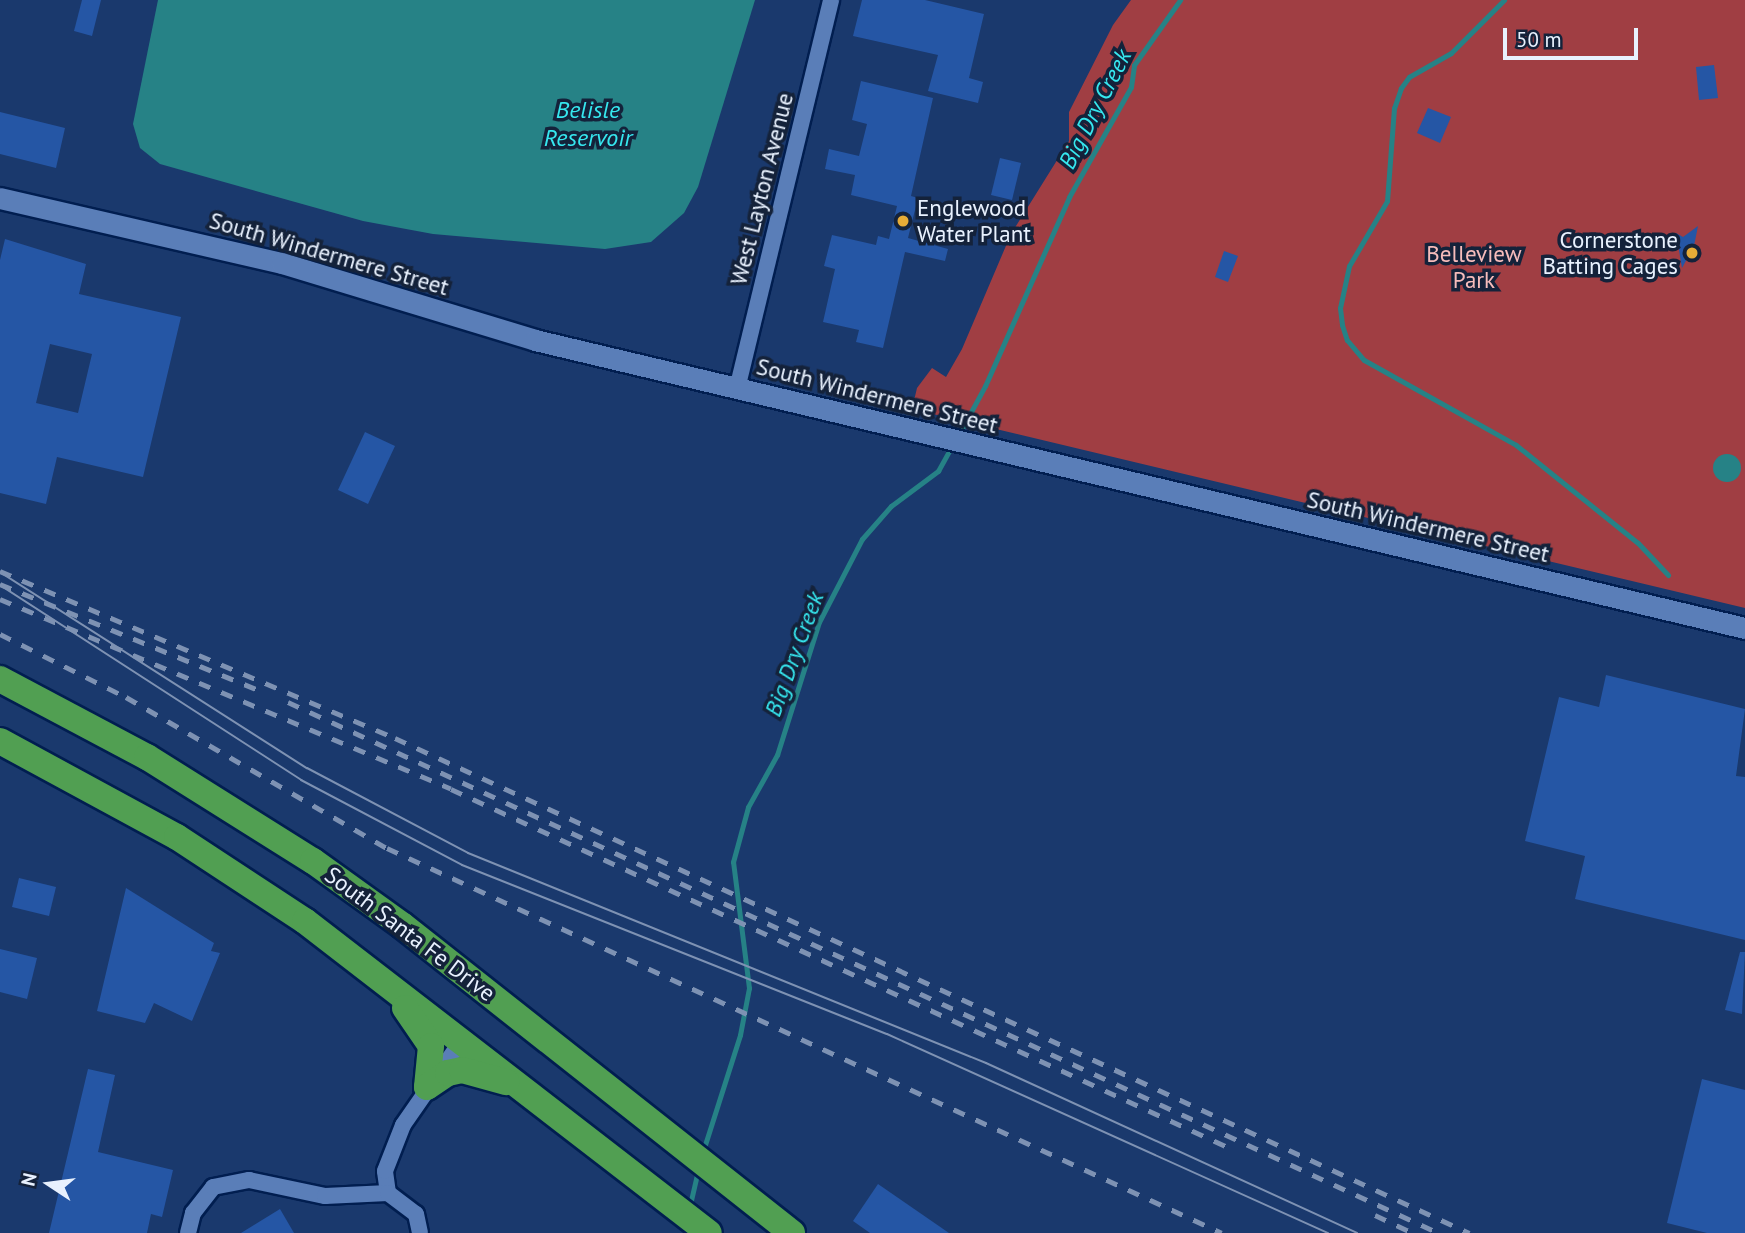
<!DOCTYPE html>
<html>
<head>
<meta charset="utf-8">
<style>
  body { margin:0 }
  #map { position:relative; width:1745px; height:1233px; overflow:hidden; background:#1a396d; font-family:"PT Sans",sans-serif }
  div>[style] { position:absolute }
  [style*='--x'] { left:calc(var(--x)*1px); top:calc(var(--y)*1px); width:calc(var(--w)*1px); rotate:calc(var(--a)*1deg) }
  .green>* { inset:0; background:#a03e43 }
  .water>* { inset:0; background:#268286 }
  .round { border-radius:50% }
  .stream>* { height:5px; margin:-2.5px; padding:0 2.5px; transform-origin:2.5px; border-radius:2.5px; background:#268286 }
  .building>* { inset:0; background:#2556a5 }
  .roads { filter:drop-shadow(2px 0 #011e50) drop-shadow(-2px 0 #011e50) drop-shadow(0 2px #011e50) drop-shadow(0 -2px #011e50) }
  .minor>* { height:16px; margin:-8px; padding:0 8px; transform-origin:8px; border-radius:8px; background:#5a7eb8 }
  .tertiary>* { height:21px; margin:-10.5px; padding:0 10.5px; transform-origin:10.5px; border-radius:10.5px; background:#5a7eb8 }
  .trunk>* { height:26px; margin:-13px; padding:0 13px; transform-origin:13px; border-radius:13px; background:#519f52 }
  .tram>* { height:2px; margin:-1px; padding:0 1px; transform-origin:1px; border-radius:1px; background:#7e92b3 }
  .rail>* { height:5px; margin-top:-2.5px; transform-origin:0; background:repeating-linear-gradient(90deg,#7e92b3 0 12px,transparent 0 24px) }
  .dots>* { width:19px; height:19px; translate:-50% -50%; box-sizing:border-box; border:4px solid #14223a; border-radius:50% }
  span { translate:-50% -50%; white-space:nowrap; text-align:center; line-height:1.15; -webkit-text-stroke:7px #14223a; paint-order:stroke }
  .street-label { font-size:23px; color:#e8f1fe }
  .poi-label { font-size:23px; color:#e8f1fe }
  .left { translate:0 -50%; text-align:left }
  .right { translate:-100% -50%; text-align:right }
  .park-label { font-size:23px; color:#f6bcbb }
  .water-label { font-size:24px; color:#36e7ef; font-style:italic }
  .north { position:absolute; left:14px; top:1149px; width:70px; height:70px; -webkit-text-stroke:5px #14223a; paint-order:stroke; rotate:283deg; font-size:19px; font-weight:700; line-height:28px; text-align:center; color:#e8f1fe }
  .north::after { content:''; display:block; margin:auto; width:24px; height:32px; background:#e8f1fe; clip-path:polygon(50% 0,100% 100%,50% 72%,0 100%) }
  .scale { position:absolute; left:1503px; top:28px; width:135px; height:32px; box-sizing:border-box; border:4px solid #e8f1fe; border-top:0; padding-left:9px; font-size:21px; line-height:24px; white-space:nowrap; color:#e8f1fe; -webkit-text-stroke:5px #14223a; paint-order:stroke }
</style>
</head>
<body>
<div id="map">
  <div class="green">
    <div style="clip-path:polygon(1131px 0,1745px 0,1745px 608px,912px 409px,917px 388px,932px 368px,946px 377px,962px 349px,1011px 234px,1069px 141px,1069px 112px,1113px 25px)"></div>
  </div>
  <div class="water">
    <div style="clip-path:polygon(158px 0,755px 0,698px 187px,684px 213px,651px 242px,605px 249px,433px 234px,363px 221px,160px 164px,140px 148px,133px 124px)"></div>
    <div class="round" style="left:1713px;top:454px;width:28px;height:28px"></div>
  </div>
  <div class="stream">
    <div style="--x:1504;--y:0;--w:75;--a:135"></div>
    <div style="--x:1451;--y:53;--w:48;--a:150.3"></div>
    <div style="--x:1409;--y:77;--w:14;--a:126"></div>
    <div style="--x:1401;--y:88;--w:21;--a:109"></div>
    <div style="--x:1394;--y:108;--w:93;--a:94.3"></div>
    <div style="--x:1387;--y:201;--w:75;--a:120.3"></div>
    <div style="--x:1349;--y:266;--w:43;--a:102.1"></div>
    <div style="--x:1340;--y:308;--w:17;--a:83"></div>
    <div style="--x:1342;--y:325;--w:16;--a:72"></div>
    <div style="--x:1347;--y:340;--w:26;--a:50"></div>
    <div style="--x:1364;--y:360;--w:174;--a:29.2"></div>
    <div style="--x:1516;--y:445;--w:156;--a:38.8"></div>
    <div style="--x:1638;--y:543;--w:44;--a:46.8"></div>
    <div style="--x:959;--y:434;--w:55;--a:-61.6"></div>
    <div style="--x:985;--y:386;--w:207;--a:-66"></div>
    <div style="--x:1069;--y:197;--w:126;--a:-60.6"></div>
    <div style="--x:1131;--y:87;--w:22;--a:-82"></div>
    <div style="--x:1134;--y:65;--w:80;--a:-54.7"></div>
    <div style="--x:703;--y:1151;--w:122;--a:-72.3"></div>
    <div style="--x:740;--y:1035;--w:48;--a:-79.2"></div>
    <div style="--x:749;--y:988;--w:127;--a:-97.2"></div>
    <div style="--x:733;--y:862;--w:57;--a:-74.7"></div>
    <div style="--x:748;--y:807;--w:60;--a:-60.9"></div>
    <div style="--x:777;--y:755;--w:139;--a:-72.5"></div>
    <div style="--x:819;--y:622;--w:93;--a:-62.6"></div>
    <div style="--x:862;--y:539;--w:44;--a:-48.7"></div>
    <div style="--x:891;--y:506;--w:59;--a:-36.7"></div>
    <div style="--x:938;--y:471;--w:29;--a:-61"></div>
    <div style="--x:689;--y:1209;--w:39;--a:-77"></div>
  </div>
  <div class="building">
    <div style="clip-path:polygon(82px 0,101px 0,92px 36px,74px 31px)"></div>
    <div style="clip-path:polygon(862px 0,925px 0,984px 14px,969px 78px,983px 82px,978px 103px,928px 91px,938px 55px,853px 36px)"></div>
    <div style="clip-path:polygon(1714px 65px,1718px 98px,1699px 100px,1696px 67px)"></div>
    <div style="clip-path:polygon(861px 81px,933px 98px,911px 196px,918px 198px,908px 238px,948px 249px,945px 261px,905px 252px,883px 348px,856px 342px,859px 330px,823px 322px,835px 269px,824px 266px,832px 235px,876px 245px,878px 236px,889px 239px,897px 206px,851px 195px,855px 175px,825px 169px,829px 149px,859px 156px,867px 124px,852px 120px)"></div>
    <div style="clip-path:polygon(1428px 108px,1451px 117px,1440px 143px,1417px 133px)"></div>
    <div style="clip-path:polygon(0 112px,65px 128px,56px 168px,0 154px)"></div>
    <div style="clip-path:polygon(1000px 158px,1021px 163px,1012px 200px,991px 195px)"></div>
    <div style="clip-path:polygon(1698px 226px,1694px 246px,1682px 268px,1676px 233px,1683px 237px)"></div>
    <div style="clip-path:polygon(evenodd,5px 239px,86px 264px,79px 294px,181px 317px,143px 477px,57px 457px,46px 504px,0 493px,0 260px,5px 239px,50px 344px,92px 354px,78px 413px,36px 403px,50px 344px)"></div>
    <div style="clip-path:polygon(1224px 251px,1238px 256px,1228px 282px,1215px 277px)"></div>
    <div style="clip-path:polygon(365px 432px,395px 446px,368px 504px,338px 490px)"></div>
    <div style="clip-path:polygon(1606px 675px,1745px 709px,1736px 776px,1745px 777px,1745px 940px,1575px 899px,1585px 856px,1525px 841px,1559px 697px,1599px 707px)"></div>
    <div style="clip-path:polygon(19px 878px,56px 887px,49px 916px,12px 907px)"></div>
    <div style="clip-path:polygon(126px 888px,214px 943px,211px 951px,220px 953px,192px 1021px,154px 1003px,145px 1023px,97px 1011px)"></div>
    <div style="clip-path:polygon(0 949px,37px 958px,27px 999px,0 992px)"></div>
    <div style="clip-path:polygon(1740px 952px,1745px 952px,1742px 1014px,1725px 1010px)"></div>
    <div style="clip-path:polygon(88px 1069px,115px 1075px,98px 1152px,173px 1170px,162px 1217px,151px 1214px,147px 1233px,49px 1233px)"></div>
    <div style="clip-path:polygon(1702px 1079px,1745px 1090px,1745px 1233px,1707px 1233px,1667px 1223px)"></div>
    <div style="clip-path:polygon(878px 1184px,949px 1233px,870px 1233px,853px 1221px)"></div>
    <div style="clip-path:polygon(280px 1209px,294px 1233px,241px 1233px)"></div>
  </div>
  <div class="roads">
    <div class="minor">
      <div style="--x:737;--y:389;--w:400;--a:-76.4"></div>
      <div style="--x:388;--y:1193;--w:22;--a:-98"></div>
      <div style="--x:385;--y:1171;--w:49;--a:-68.6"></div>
      <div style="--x:403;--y:1125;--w:103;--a:-55.2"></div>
      <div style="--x:188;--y:1233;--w:21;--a:-76"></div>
      <div style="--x:193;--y:1213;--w:33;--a:-52"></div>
      <div style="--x:213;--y:1187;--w:37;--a:-11"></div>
      <div style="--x:249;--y:1180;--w:78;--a:11.9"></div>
      <div style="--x:325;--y:1196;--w:63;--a:-2.7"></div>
      <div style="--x:388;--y:1193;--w:35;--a:37"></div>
      <div style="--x:416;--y:1214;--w:19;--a:78"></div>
    </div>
    <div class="tertiary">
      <div style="--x:0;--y:198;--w:289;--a:13"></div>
      <div style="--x:282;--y:263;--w:264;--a:16.9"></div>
      <div style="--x:535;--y:340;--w:1244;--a:13.39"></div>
    </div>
    <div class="trunk">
      <div style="--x:0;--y:679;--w:166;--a:28"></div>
      <div style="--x:147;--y:757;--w:196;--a:32.1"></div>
      <div style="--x:313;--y:861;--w:110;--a:35.7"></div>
      <div style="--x:402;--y:925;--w:497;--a:38.3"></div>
      <div style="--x:0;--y:741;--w:201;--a:28.5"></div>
      <div style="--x:177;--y:837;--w:153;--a:33.3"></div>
      <div style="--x:305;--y:921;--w:510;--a:37.68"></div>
      <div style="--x:405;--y:1008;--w:46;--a:55.6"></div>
      <div style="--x:431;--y:1046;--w:41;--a:95.6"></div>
      <div style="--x:427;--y:1087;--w:25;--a:-34"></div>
      <div style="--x:448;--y:1073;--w:14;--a:-12"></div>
      <div style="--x:462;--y:1070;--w:46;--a:15.3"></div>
    </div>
  </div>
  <div class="tram">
    <div style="--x:0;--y:572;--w:364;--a:32.6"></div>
    <div style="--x:307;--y:768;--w:182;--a:27.8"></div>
    <div style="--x:468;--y:853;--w:559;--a:22.07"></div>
    <div style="--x:986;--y:1063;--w:408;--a:24.6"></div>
    <div style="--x:0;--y:585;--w:359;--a:32.9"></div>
    <div style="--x:301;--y:780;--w:182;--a:27.8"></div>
    <div style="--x:462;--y:865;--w:457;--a:21.7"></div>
    <div style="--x:887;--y:1034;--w:484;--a:24.3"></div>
  </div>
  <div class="rail">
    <div style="--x:0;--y:571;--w:429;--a:22.9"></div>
    <div style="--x:395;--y:738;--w:1183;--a:24.74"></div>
    <div style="--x:0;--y:584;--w:287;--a:22.3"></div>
    <div style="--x:0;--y:599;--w:489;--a:22.8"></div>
    <div style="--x:451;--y:789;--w:860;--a:24.75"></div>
    <div style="--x:0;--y:634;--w:141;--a:26.6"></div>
    <div style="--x:126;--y:697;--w:302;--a:30.1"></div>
    <div style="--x:387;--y:848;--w:919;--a:24.75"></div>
    <div style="--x:288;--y:702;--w:1268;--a:24.77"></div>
    <div style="--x:1375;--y:1215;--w:42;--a:25.3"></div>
  </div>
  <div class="dots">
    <div style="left:903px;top:221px;background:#e7ac37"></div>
    <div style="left:1692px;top:253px;background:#e7ac37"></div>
  </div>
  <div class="street-label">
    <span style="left:762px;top:189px;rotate:-76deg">West Layton Avenue</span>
    <span style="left:329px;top:254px;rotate:16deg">South Windermere Street</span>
    <span style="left:877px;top:396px;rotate:14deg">South Windermere Street</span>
    <span style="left:1428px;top:527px;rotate:13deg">South Windermere Street</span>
    <span style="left:410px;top:934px;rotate:37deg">South Santa Fe Drive</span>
  </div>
  <div class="poi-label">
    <span class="left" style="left:917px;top:221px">Englewood<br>Water Plant</span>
    <span class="right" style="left:1678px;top:253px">Cornerstone<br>Batting Cages</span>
  </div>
  <div class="park-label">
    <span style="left:1474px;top:267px">Belleview<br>Park</span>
  </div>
  <div class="water-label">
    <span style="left:1095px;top:109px;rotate:-63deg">Big Dry Creek</span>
    <span style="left:588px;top:124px">Belisle<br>Reservoir</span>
    <span style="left:794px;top:654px;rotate:-70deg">Big Dry Creek</span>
  </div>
  <div class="north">N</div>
  <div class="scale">50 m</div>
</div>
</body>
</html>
